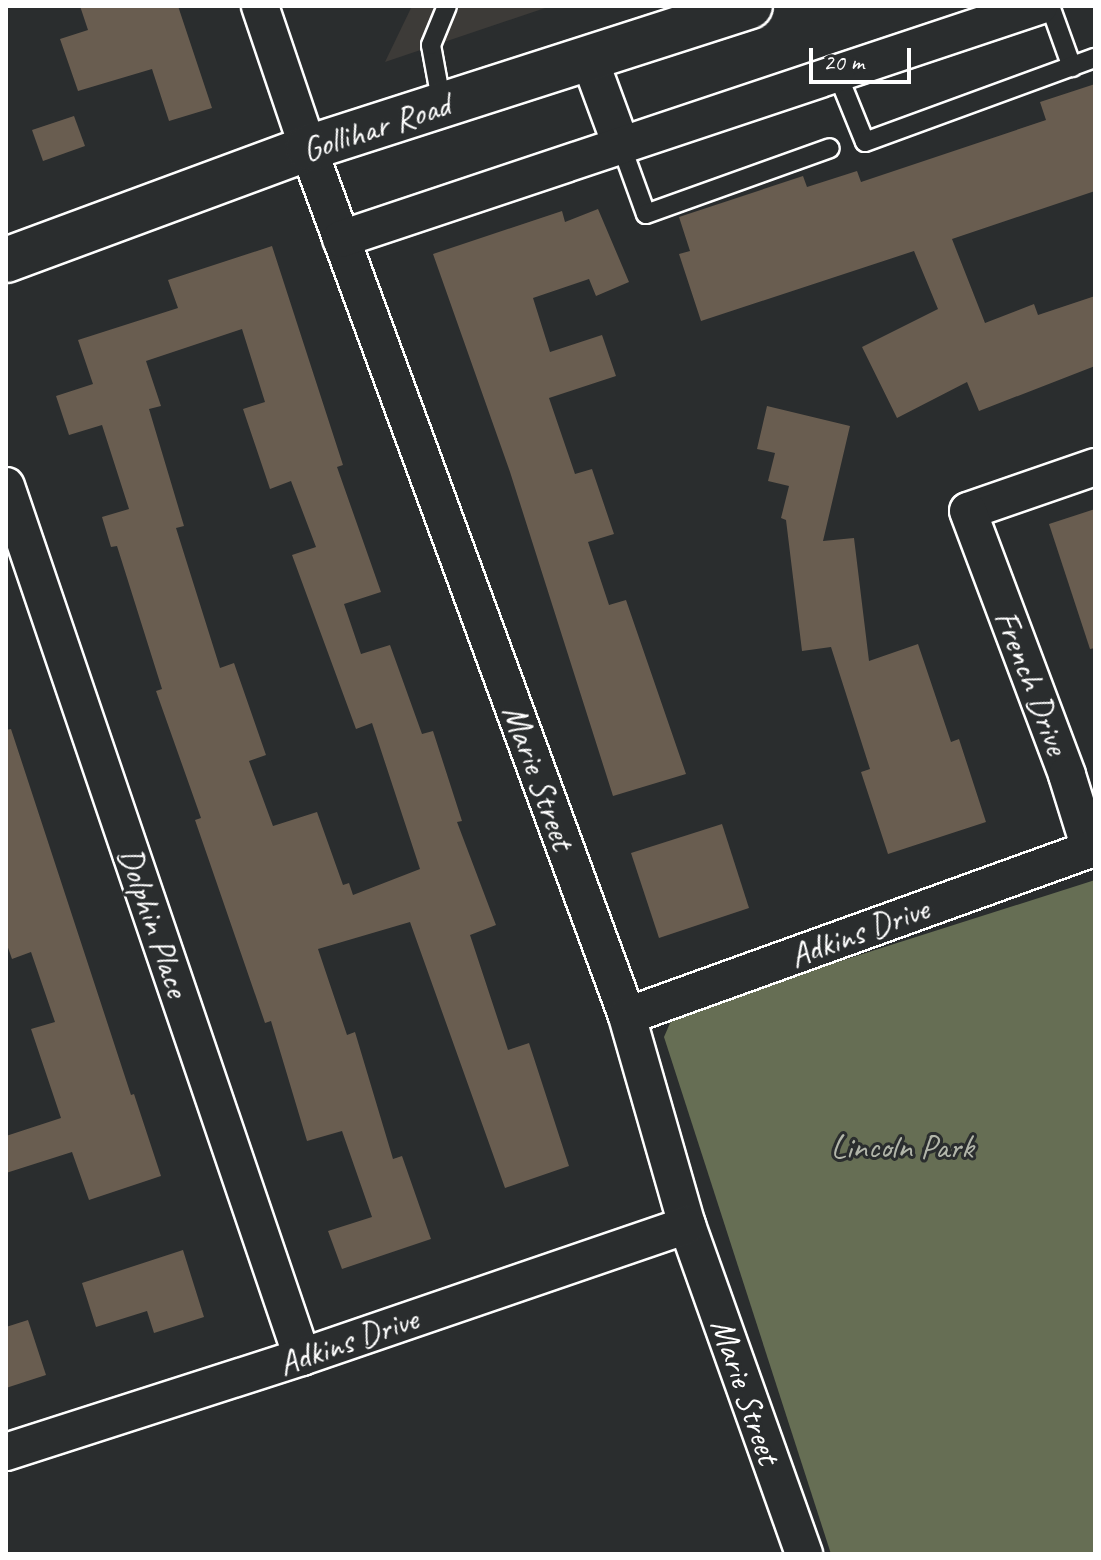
<!DOCTYPE html>
<html>
<head>
<meta charset="utf-8">
<style>
  body { margin:0 }
  #map { position:relative; width:1101px; height:1560px; overflow:hidden; background:#2a2d2e; font-family:Caveat,sans-serif }
  div>[style] { position:absolute }
  [style*='--x'] { left:calc(var(--x)*1px); top:calc(var(--y)*1px); width:calc(var(--w)*1px); rotate:calc(var(--a)*1deg) }
  .built>* { inset:0; background:#3d3b38 }
  .green>* { inset:0; background:#666e54 }
  .building>* { inset:0; background:#695d50 }
  .roads { filter:drop-shadow(2px 0 #fff) drop-shadow(-2px 0 #fff) drop-shadow(0 2px #fff) drop-shadow(0 -2px #fff) }
  .lane>* { height:18px; margin:-9px; padding:0 9px; transform-origin:9px; border-radius:9px; background:#2a2d2e }
  .street>* { height:36px; margin:-18px; padding:0 18px; transform-origin:18px; border-radius:18px; background:#2a2d2e }
  .secondary>* { height:44px; margin:-22px; padding:0 22px; transform-origin:22px; border-radius:22px; background:#2a2d2e }
  span { translate:-50% -50%; white-space:nowrap; text-align:center; line-height:1.15; -webkit-text-stroke:6px #2a2d2e; paint-order:stroke }
  .street-label { font-size:34px; color:#fff }
  .park-label { font-size:34px; color:#b2b6aa }
  .frame { position:absolute; inset:0; border:8px solid #fff; pointer-events:none }
  .scale { position:absolute; left:809px; top:48px; width:102px; height:36px; box-sizing:border-box; border:4px solid #fff; border-top:0; padding-left:10px; font-size:24px; line-height:28px; white-space:nowrap; color:#fff; -webkit-text-stroke:6px #2a2d2e; paint-order:stroke }
</style>
</head>
<body>
<div id="map">
  <div class="built">
    <div style="clip-path:polygon(412px 6px,551px 6px,385px 62px)"></div>
  </div>
  <div class="green">
    <div style="clip-path:polygon(1095px 880px,1095px 1554px,831px 1554px,664px 1037px,674px 1014px)"></div>
  </div>
  <div class="building">
    <div style="clip-path:polygon(80px 6px,178px 6px,212px 108px,169px 121px,152px 69px,78px 91px,60px 39px,88px 30px)"></div>
    <div style="clip-path:polygon(1095px 84px,1095px 191px,952px 239px,985px 323px,1034px 304px,1038px 315px,1095px 296px,1095px 366px,979px 411px,967px 382px,897px 418px,862px 347px,938px 309px,914px 251px,701px 321px,679px 254px,690px 251px,679px 217px,803px 176px,807px 187px,857px 171px,861px 182px,1046px 120px,1040px 102px)"></div>
    <div style="clip-path:polygon(74px 116px,85px 146px,43px 161px,32px 130px)"></div>
    <div style="clip-path:polygon(598px 209px,629px 282px,596px 296px,589px 279px,533px 298px,550px 352px,602px 335px,616px 376px,549px 398px,575px 474px,592px 469px,614px 534px,588px 542px,609px 605px,626px 600px,686px 774px,613px 796px,510px 472px,433px 254px,562px 211px,565px 222px)"></div>
    <div style="clip-path:polygon(evenodd,272px 246px,343px 465px,337px 467px,381px 592px,344px 604px,361px 654px,390px 645px,422px 734px,433px 731px,462px 821px,457px 822px,496px 925px,470px 935px,508px 1050px,529px 1043px,569px 1166px,505px 1188px,410px 922px,318px 949px,347px 1035px,355px 1032px,393px 1159px,402px 1156px,431px 1239px,342px 1269px,328px 1231px,372px 1217px,342px 1131px,307px 1141px,271px 1021px,265px 1023px,195px 820px,201px 818px,156px 691px,162px 689px,117px 546px,111px 547px,102px 517px,129px 509px,102px 425px,69px 435px,56px 396px,93px 384px,78px 340px,178px 308px,168px 280px,272px 246px,242px 329px,265px 402px,243px 409px,270px 489px,291px 481px,316px 547px,292px 555px,356px 729px,372px 723px,420px 869px,353px 895px,349px 883px,343px 885px,317px 812px,273px 826px,249px 761px,266px 755px,234px 663px,220px 668px,176px 528px,184px 526px,149px 409px,161px 406px,146px 361px,242px 329px)"></div>
    <div style="clip-path:polygon(767px 406px,850px 426px,823px 541px,854px 538px,869px 661px,918px 644px,951px 742px,959px 739px,986px 822px,888px 854px,861px 772px,870px 769px,831px 647px,802px 651px,786px 520px,781px 518px,789px 486px,768px 481px,775px 453px,757px 449px)"></div>
    <div style="clip-path:polygon(1095px 509px,1095px 648px,1090px 649px,1049px 524px)"></div>
    <div style="clip-path:polygon(11px 729px,131px 1095px,134px 1094px,161px 1176px,89px 1200px,72px 1152px,6px 1173px,6px 1136px,61px 1118px,31px 1029px,55px 1022px,31px 952px,12px 959px,6px 942px,6px 730px)"></div>
    <div style="clip-path:polygon(722px 824px,749px 908px,659px 938px,631px 853px)"></div>
    <div style="clip-path:polygon(183px 1250px,204px 1317px,154px 1333px,147px 1311px,96px 1327px,82px 1283px)"></div>
    <div style="clip-path:polygon(28px 1320px,46px 1375px,6px 1388px,6px 1327px)"></div>
  </div>
  <div class="roads">
    <div class="lane">
      <div style="--x:1050;--y:6;--w:65;--a:70.2"></div>
      <div style="--x:837;--y:73;--w:74;--a:67.9"></div>
      <div style="--x:865;--y:142;--w:245;--a:-20.1"></div>
      <div style="--x:442;--y:105;--w:61;--a:-100.4"></div>
      <div style="--x:431;--y:45;--w:42;--a:-67.7"></div>
      <div style="--x:621;--y:145;--w:73;--a:70.1"></div>
      <div style="--x:646;--y:214;--w:195;--a:-19.7"></div>
    </div>
    <div class="street">
      <div style="--x:260;--y:6;--w:150;--a:71.3"></div>
      <div style="--x:308;--y:148;--w:925;--a:69.82"></div>
      <div style="--x:627;--y:1016;--w:217;--a:74"></div>
      <div style="--x:687;--y:1225;--w:349;--a:70.4"></div>
      <div style="--x:589;--y:58;--w:93;--a:69.8"></div>
      <div style="--x:341;--y:239;--w:736;--a:-18.46"></div>
      <div style="--x:1095;--y:467;--w:134;--a:160.9"></div>
      <div style="--x:968;--y:511;--w:282;--a:69.4"></div>
      <div style="--x:1067;--y:775;--w:77;--a:72.7"></div>
      <div style="--x:1090;--y:849;--w:5;--a:11"></div>
      <div style="--x:6;--y:486;--w:920;--a:71.23"></div>
      <div style="--x:627;--y:1016;--w:492;--a:-19.8"></div>
      <div style="--x:6;--y:1452;--w:311;--a:-17.8"></div>
      <div style="--x:302;--y:1357;--w:407;--a:-18.9"></div>
    </div>
    <div class="secondary">
      <div style="--x:6;--y:260;--w:322;--a:-20.3"></div>
      <div style="--x:308;--y:148;--w:464;--a:-17.8"></div>
    </div>
  </div>
  <div class="street-label">
    <span style="left:376px;top:127px;rotate:-18deg">Gollihar Road</span>
    <span style="left:1032px;top:682px;rotate:69deg">French Drive</span>
    <span style="left:539px;top:777px;rotate:70deg">Marie Street</span>
    <span style="left:154px;top:922px;rotate:71deg">Dolphin Place</span>
    <span style="left:859px;top:932px;rotate:-20deg">Adkins Drive</span>
    <span style="left:348px;top:1341px;rotate:-19deg">Adkins Drive</span>
    <span style="left:746px;top:1391px;rotate:71deg">Marie Street</span>
  </div>
  <div class="park-label">
    <span style="left:902px;top:1147px">Lincoln Park</span>
  </div>
  <div class="frame"></div>
  <div class="scale">20 m</div>
</div>
</body>
</html>
